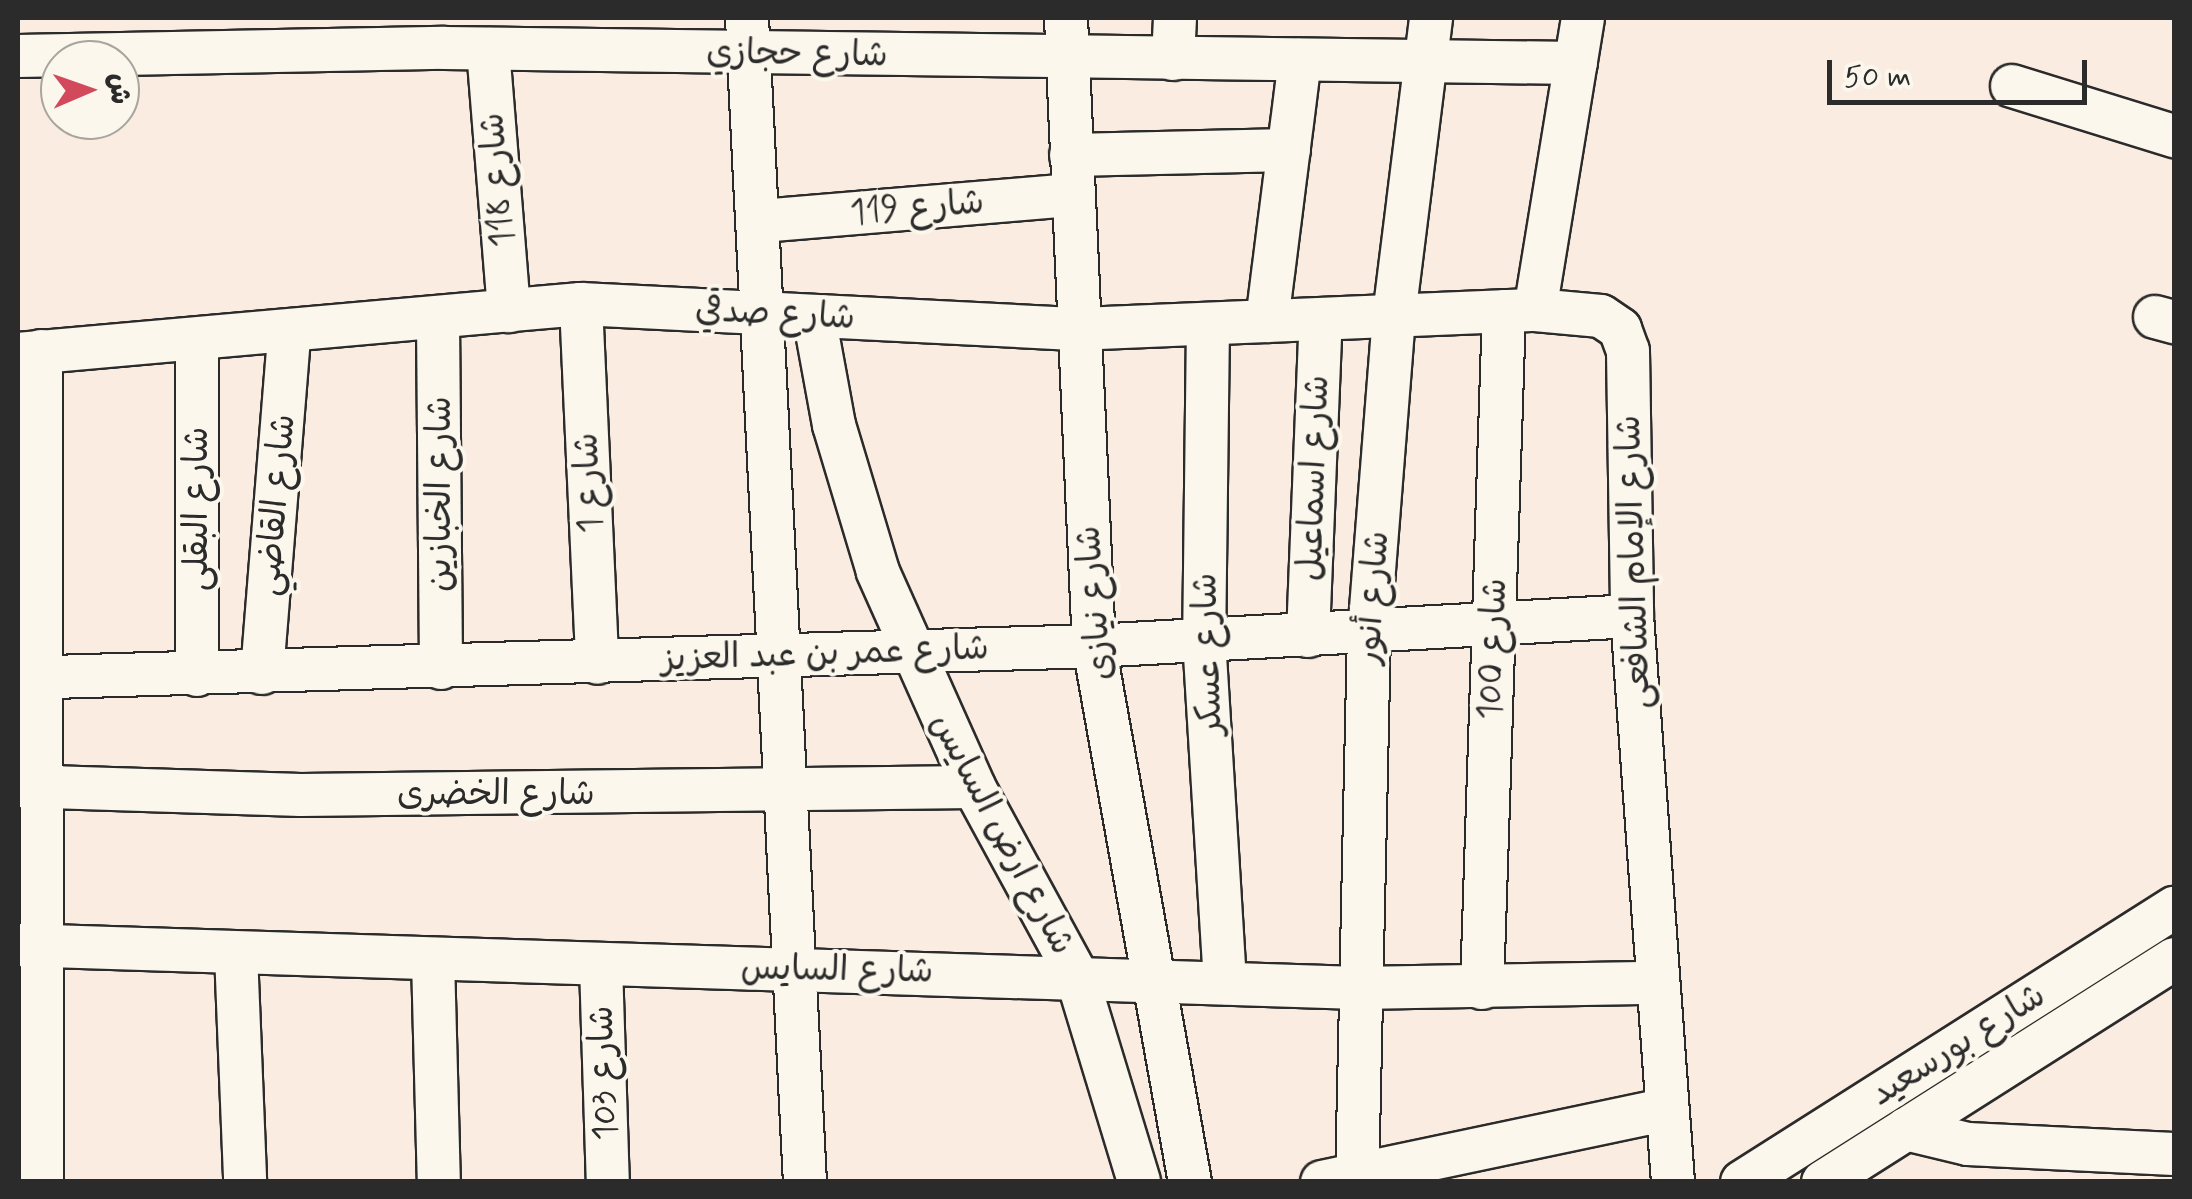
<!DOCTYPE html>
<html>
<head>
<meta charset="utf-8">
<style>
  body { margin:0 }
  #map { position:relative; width:2192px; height:1199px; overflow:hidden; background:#fbece1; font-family:Mynerve,"Playpen Sans Arabic",sans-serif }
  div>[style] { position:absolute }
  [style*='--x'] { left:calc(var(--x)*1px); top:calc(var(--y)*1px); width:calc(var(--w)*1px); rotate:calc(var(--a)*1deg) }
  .roads { filter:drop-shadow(2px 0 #2b2b2b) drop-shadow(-2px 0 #2b2b2b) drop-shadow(0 2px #2b2b2b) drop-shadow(0 -2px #2b2b2b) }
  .minor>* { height:42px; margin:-21px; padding:0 21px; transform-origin:21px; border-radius:21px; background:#fbf7ec }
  span { translate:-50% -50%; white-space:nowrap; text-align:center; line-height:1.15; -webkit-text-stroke:8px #fbf7ec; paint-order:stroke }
  .street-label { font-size:35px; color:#2b2b2b }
  .frame { position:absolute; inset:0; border:20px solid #2b2b2b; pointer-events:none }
  .north { position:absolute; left:40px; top:40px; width:100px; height:100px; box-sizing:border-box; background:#fbf7ec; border:2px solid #a8a59f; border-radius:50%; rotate:88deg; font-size:28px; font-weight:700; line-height:40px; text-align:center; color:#2b2b2b }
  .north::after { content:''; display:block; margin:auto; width:35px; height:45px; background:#d1495b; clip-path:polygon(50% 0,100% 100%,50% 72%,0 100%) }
  .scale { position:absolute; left:1827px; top:60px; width:260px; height:45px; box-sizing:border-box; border:5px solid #2b2b2b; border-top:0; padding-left:12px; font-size:30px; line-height:35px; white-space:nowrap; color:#2b2b2b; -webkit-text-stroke:8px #fbf7ec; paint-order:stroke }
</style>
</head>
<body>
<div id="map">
  <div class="roads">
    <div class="minor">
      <div style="--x:747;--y:18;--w:1165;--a:87.15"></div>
      <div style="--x:1066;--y:18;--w:629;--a:87.45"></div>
      <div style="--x:1094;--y:646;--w:545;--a:79.85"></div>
      <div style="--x:1583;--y:18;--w:296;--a:99.3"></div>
      <div style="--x:1535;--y:310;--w:66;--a:5.2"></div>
      <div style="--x:1601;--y:316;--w:23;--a:34"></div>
      <div style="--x:1620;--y:329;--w:23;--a:70"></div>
      <div style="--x:1628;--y:351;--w:265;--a:89.1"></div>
      <div style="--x:1632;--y:616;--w:567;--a:85.86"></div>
      <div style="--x:488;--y:49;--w:263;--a:85.4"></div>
      <div style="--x:18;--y:56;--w:426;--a:-1.1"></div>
      <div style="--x:444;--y:48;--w:1132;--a:0.76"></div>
      <div style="--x:1173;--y:59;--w:41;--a:-87.2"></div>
      <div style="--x:2012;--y:86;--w:170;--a:17.2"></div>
      <div style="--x:1071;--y:155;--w:218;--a:-1.3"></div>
      <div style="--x:761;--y:221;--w:313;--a:-4.8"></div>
      <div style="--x:581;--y:304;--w:359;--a:87.4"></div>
      <div style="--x:814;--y:316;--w:111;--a:79.6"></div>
      <div style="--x:834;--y:425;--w:153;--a:73.3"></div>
      <div style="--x:878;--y:572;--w:235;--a:65.9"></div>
      <div style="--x:974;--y:787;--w:213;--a:61.4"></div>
      <div style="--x:1076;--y:974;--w:217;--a:73.1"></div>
      <div style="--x:2155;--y:317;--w:20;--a:15"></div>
      <div style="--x:438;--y:321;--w:347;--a:89.5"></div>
      <div style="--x:1267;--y:321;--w:263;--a:-82.8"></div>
      <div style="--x:1208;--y:324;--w:315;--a:90.7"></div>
      <div style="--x:1204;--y:639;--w:345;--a:86.5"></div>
      <div style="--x:197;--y:342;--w:333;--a:90"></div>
      <div style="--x:41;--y:351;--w:831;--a:89.93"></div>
      <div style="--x:18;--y:354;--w:565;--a:-5.08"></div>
      <div style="--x:581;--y:304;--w:498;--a:2.9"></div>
      <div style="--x:1078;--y:329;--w:457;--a:-2.4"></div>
      <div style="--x:1308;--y:636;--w:317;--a:-87.7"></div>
      <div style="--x:262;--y:673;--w:338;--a:-85.4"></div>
      <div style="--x:18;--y:678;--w:1076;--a:-1.7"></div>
      <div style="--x:1094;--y:646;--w:539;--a:-3.19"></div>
      <div style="--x:18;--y:786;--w:283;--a:1.8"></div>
      <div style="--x:301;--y:795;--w:673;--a:-0.68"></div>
      <div style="--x:18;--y:945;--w:1341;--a:1.84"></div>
      <div style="--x:1358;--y:988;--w:299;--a:-1"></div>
      <div style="--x:236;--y:953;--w:229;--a:87.7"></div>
      <div style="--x:433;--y:959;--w:223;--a:88.5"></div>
      <div style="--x:601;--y:965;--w:217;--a:88.2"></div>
      <div style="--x:1482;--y:988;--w:677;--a:-88.14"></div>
      <div style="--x:1906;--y:1129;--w:64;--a:13.6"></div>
      <div style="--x:1968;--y:1144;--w:206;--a:2.8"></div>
      <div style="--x:1322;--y:1182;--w:353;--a:-11.9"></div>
      <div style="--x:1357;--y:1182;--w:548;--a:-88.75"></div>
      <div style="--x:1369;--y:634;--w:319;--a:-85.5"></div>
      <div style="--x:1394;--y:316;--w:300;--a:-82.9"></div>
      <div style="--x:1742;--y:1182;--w:512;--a:-32.39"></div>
      <div style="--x:1823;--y:1182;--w:416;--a:-32.4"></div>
    </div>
  </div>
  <div class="street-label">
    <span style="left:797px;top:54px;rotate:1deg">شارع حجازي</span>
    <span style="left:498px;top:180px;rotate:-95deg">شارع 118</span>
    <span style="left:917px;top:208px;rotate:-5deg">شارع 119</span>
    <span style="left:775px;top:314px;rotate:3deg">شارع صدقي</span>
    <span style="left:1314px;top:478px;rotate:-88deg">شارع اسماعيل</span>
    <span style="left:589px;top:483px;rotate:-93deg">شارع 1</span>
    <span style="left:440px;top:494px;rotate:-90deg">شارع الخبازين</span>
    <span style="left:276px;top:505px;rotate:-85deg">شارع القاضي</span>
    <span style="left:197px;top:509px;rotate:-90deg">شارع البقلى</span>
    <span style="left:1634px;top:562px;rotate:-92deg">شارع الإمام الشافعى</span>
    <span style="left:1373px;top:598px;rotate:-86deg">شارع أنور</span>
    <span style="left:1095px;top:603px;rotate:-95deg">شارع نيازى</span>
    <span style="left:1493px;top:649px;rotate:-88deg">شارع 100</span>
    <span style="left:825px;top:654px;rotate:-2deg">شارع عمر بن عبد العزيز</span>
    <span style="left:1208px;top:654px;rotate:-92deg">شارع عسكر</span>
    <span style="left:496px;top:794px">شارع الخضرى</span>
    <span style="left:1002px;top:834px;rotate:62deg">شارع ارض السايس</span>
    <span style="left:837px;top:970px;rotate:1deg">شارع السايس</span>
    <span style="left:1958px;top:1045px;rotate:-32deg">شارع بورسعيد</span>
    <span style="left:604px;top:1073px;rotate:-92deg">شارع 103</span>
  </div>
  <div class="frame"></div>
  <div class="north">ش</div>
  <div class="scale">50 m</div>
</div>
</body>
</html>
